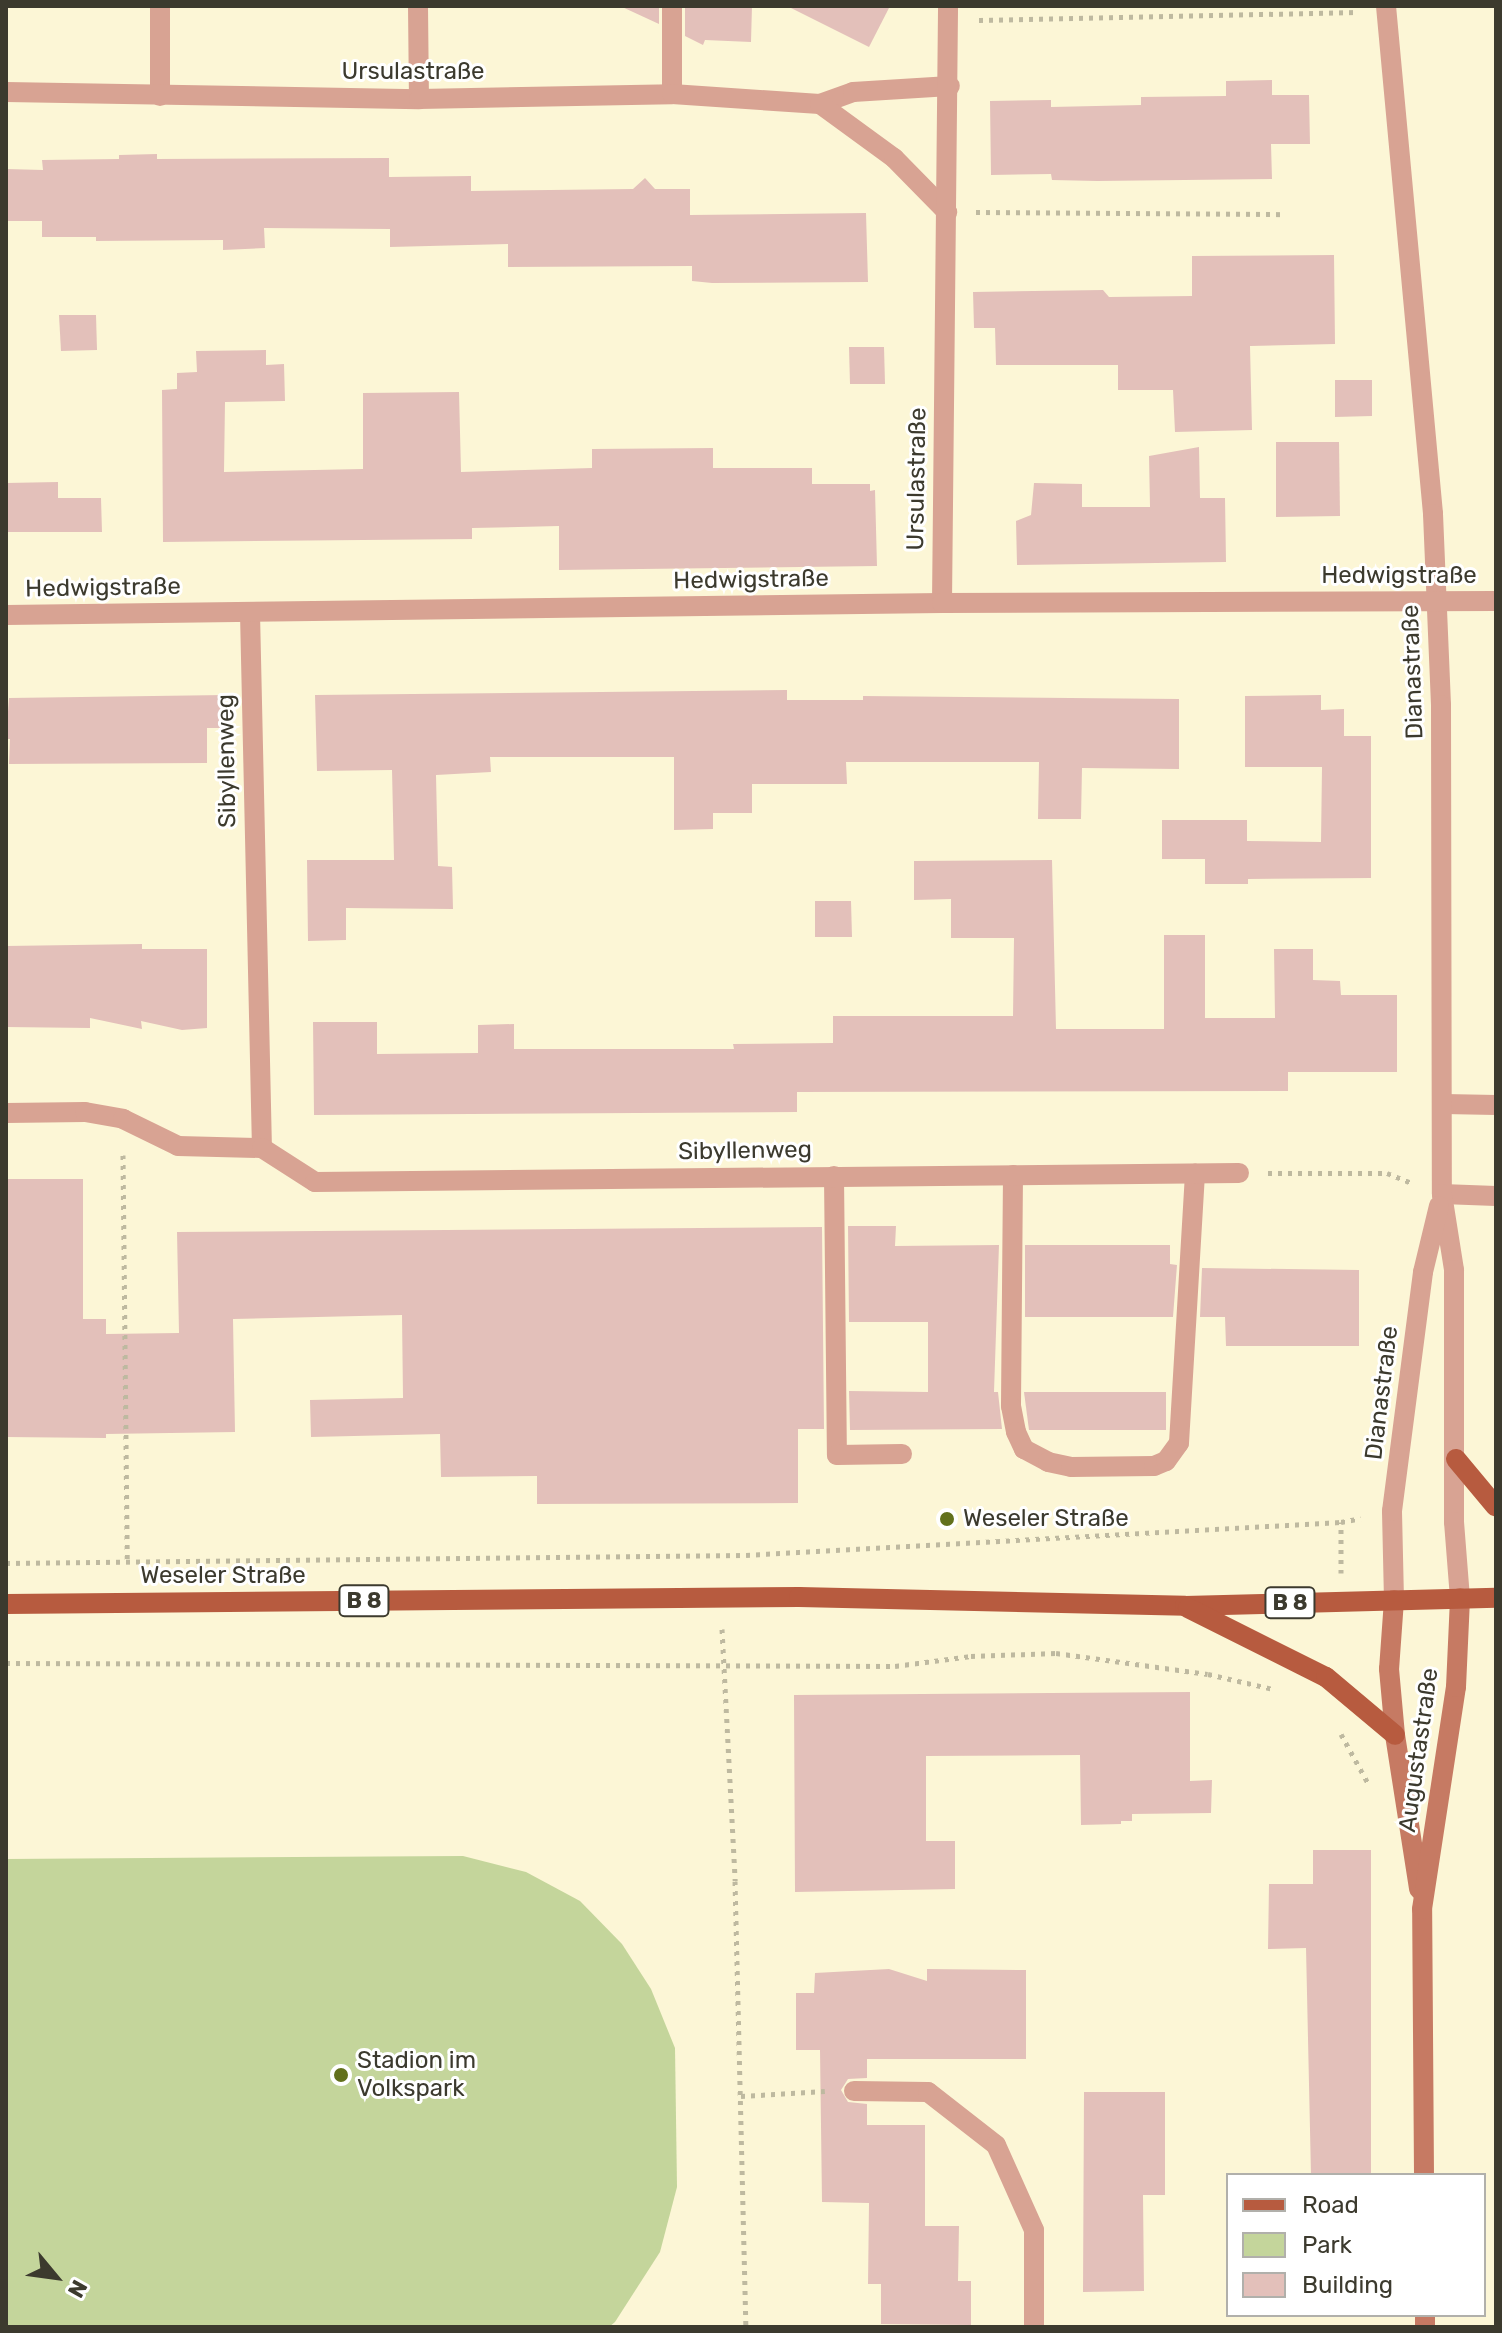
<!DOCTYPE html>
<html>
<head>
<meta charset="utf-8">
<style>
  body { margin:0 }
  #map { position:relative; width:1502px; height:2333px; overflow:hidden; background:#fcf6d6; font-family:Rubik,sans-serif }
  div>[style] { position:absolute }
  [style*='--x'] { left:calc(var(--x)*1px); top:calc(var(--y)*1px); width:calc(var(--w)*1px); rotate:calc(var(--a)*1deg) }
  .green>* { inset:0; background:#c4d59b }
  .building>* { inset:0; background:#e3c0ba }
  .path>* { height:5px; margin-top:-2.5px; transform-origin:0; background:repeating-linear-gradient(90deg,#beb9a0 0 4px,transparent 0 10px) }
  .service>* { height:20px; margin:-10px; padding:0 10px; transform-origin:10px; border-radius:10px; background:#d8a393 }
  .minor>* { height:20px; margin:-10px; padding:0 10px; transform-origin:10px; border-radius:10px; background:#d8a393 }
  .secondary>* { height:20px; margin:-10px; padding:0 10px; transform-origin:10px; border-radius:10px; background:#c67a63 }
  .primary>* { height:20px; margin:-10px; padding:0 10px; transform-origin:10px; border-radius:10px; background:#b75b3f }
  .dots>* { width:22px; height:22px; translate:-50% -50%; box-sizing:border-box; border:4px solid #fff; border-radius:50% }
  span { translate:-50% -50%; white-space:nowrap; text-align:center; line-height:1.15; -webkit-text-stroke:6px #fff; paint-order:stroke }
  .shield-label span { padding:2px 6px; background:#fff; border:2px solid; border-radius:6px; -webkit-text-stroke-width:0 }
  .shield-label { font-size:22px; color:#3c3a2e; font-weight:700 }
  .street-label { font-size:24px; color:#3c3a2e }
  .poi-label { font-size:24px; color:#3c3a2e }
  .left { translate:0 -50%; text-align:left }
  .frame { position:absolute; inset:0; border:8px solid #3c3a2e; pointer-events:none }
  .legend { position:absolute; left:1226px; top:2173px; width:260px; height:144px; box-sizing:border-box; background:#fff; border:2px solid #b1b0ab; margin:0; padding:10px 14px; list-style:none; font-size:24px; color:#3c3a2e }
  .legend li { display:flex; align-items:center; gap:16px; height:40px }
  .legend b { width:40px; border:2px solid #b1b0ab }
  .north { position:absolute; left:16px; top:2237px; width:80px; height:80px; -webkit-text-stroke:6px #fff; paint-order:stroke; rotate:119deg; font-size:22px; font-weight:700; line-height:32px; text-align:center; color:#3c3a2e }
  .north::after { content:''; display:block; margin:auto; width:28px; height:36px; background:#3c3a2e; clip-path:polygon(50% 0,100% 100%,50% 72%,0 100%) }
</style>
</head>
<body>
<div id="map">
  <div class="green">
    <div style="clip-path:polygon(463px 1856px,526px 1872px,580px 1901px,622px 1944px,651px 1989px,675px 2048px,677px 2187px,660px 2252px,615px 2322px,609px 2327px,6px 2327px,6px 1859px)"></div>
  </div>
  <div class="building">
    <div style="clip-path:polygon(620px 6px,659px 6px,659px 24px)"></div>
    <div style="clip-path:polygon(685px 6px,752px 6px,751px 42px,705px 40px,703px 45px,685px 36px)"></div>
    <div style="clip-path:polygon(787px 6px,890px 6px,869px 47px)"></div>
    <div style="clip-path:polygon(1272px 80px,1272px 95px,1309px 95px,1310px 144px,1271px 144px,1272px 179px,1097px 181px,1052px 180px,1051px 174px,991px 175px,990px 101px,1051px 100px,1051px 107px,1141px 105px,1141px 97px,1226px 96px,1226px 81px)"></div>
    <div style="clip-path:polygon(157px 154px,157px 159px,389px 158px,389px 177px,471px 176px,471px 191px,633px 189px,645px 178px,655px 189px,690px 189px,690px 215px,866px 213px,868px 282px,712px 283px,692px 281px,692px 266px,508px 267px,508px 244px,390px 247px,390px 229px,264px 228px,265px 248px,223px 250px,223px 240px,96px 241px,96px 237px,42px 237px,42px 221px,6px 221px,6px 169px,43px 170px,42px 160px,119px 159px,119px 155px)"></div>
    <div style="clip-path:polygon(1334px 255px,1335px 344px,1250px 346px,1252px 430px,1175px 432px,1173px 390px,1118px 390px,1118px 365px,996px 365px,995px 328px,974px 328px,973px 292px,1103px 290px,1109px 297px,1192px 296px,1192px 256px)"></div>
    <div style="clip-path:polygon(59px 315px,96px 315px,97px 350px,61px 351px)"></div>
    <div style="clip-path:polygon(849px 347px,884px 347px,885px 384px,850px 384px)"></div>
    <div style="clip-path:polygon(266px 350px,266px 365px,284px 364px,285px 401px,225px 402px,224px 472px,363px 469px,363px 393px,459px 392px,461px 472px,592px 468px,592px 449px,713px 448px,713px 468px,812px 468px,812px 484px,870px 484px,870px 491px,875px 490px,877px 566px,559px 570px,559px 526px,472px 528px,472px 539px,163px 542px,162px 390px,177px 389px,177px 373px,197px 372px,196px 351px)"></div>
    <div style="clip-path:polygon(1335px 380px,1372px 380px,1372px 416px,1335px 417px)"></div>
    <div style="clip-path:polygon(1276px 442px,1339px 442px,1340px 516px,1276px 517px)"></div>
    <div style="clip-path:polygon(1199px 447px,1200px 498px,1225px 498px,1226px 562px,1017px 565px,1016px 521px,1031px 515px,1034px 483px,1082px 484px,1082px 507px,1150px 507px,1149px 456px)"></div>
    <div style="clip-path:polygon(58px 482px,58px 498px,101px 498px,102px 532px,6px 532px,6px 483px)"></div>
    <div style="clip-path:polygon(787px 690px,787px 700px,863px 700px,863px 696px,1179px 699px,1179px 769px,1082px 768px,1081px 819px,1038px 819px,1039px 762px,846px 762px,847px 784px,752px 784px,752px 813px,713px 813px,713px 829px,674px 830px,674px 757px,490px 757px,491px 772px,436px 775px,438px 866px,452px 867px,453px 909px,346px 908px,346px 940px,308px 941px,307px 860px,394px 860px,392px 770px,317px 771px,315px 695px)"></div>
    <div style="clip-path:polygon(225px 695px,226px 728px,207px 728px,207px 763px,9px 764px,10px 739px,6px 739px,9px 698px)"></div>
    <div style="clip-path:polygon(1321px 695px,1321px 710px,1344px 709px,1344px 736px,1371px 736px,1371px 878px,1248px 879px,1248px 884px,1205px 884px,1205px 859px,1162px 859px,1162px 820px,1247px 820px,1247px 841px,1321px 842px,1322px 767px,1245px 767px,1245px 696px)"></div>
    <div style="clip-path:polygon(1052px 860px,1056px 1029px,1164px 1029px,1164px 935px,1205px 935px,1205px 1018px,1275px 1018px,1274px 949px,1313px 949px,1313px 980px,1340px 981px,1341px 995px,1397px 995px,1397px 1072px,1288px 1072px,1288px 1091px,797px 1092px,797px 1112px,314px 1115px,313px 1022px,377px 1022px,377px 1054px,478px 1053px,478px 1025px,514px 1024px,514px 1049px,734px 1049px,733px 1044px,833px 1043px,833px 1016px,1013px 1016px,1014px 938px,951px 938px,951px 899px,914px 900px,914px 861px)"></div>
    <div style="clip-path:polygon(815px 901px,851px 901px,852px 937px,815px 937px)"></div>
    <div style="clip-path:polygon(142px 944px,142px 949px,207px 949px,207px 1028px,182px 1030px,141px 1021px,142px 1029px,90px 1018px,90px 1028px,6px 1027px,6px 946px)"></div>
    <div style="clip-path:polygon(6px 1179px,83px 1179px,83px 1319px,106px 1319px,106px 1334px,179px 1333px,177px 1232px,822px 1227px,824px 1429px,798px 1429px,798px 1503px,537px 1504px,537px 1476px,441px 1477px,440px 1434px,311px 1437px,310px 1400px,403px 1398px,402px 1315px,233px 1319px,235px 1432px,106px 1434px,106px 1438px,6px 1437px)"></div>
    <div style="clip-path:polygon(848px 1226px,896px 1226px,895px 1246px,999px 1245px,994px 1392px,998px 1392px,1002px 1429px,850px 1430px,849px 1391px,928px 1392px,928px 1322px,849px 1322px)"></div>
    <div style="clip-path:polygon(1025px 1245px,1170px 1245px,1170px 1264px,1177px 1265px,1173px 1317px,1025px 1317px)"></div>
    <div style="clip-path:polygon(1202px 1268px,1359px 1270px,1359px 1346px,1226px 1346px,1225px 1317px,1200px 1317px)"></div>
    <div style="clip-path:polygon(1024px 1392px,1166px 1392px,1166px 1430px,1029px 1430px)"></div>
    <div style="clip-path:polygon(1190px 1692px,1190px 1781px,1212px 1780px,1211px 1813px,1132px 1814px,1132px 1821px,1121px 1821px,1121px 1824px,1081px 1825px,1080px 1755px,926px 1756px,926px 1841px,955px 1841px,955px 1889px,795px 1892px,794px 1695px)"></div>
    <div style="clip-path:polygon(1313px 1850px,1371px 1850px,1371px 2175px,1311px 2175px,1306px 1948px,1268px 1949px,1269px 1884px,1313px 1884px)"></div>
    <div style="clip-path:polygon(889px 1969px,927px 1981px,927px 1969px,1026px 1970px,1026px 2059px,867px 2059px,867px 2078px,848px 2079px,841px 2090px,848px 2102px,867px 2104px,867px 2125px,925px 2125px,925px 2226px,959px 2226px,958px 2281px,971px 2281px,971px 2325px,881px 2324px,881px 2284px,868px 2284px,869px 2203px,822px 2202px,820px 2050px,796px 2050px,796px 1993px,814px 1993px,815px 1973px)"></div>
    <div style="clip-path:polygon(1084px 2092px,1165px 2092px,1165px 2195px,1143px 2195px,1144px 2291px,1083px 2292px)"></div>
  </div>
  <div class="path">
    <div style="--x:979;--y:20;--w:378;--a:-1.2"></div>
    <div style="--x:976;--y:212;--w:310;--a:0.4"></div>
    <div style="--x:123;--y:1155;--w:407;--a:89.4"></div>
    <div style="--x:1268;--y:1173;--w:119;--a:0"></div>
    <div style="--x:1387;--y:1173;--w:27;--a:22"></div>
    <div style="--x:6;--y:1563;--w:740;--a:-0.62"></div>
    <div style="--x:746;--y:1555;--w:596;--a:-3.17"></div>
    <div style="--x:1341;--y:1522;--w:20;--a:-11"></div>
    <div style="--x:1341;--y:1573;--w:51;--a:-90"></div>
    <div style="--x:722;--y:1629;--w:252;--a:87"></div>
    <div style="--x:735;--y:1881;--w:446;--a:88.6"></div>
    <div style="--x:6;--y:1663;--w:889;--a:0.19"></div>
    <div style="--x:895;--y:1666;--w:77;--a:-7.5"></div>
    <div style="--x:971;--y:1656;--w:85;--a:-2"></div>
    <div style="--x:1056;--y:1653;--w:153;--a:7.9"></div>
    <div style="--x:1208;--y:1674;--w:67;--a:13"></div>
    <div style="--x:1341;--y:1734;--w:58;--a:61.2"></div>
    <div style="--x:741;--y:2096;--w:84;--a:-3.4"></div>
  </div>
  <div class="service">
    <div style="--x:418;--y:6;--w:93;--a:89.4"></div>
    <div style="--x:672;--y:94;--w:88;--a:-90"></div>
    <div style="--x:160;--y:96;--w:90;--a:-90"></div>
    <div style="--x:1444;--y:1104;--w:52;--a:1.1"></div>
    <div style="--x:1013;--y:1175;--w:231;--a:90.5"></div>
    <div style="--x:1011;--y:1406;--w:26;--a:79"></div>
    <div style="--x:1016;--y:1432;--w:19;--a:65"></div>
    <div style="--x:1024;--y:1449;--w:27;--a:28"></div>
    <div style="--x:1048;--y:1462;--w:24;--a:12"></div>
    <div style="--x:1071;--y:1467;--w:83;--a:-0.7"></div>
    <div style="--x:1154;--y:1466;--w:13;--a:-23"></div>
    <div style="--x:1166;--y:1461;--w:22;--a:-54"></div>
    <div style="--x:1179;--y:1443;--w:270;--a:-86.6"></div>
    <div style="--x:834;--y:1176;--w:279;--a:89.4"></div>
    <div style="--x:837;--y:1455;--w:65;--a:-0.9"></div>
    <div style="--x:1442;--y:1194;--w:54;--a:2.1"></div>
  </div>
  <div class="minor">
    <div style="--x:1386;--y:6;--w:510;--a:84.71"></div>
    <div style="--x:1433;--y:514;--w:191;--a:87.6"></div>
    <div style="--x:1441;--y:705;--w:489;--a:89.9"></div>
    <div style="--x:1442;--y:1194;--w:77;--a:81"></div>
    <div style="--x:1454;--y:1270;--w:252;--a:90"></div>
    <div style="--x:1454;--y:1522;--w:76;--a:85.5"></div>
    <div style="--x:6;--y:92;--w:413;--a:1"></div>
    <div style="--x:419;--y:99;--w:253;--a:-1.1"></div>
    <div style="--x:672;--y:94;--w:148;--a:3.9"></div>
    <div style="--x:820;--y:104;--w:35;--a:-20"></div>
    <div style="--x:853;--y:92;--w:97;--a:-3.5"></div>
    <div style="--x:820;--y:104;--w:92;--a:36.1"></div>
    <div style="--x:894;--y:158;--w:76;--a:45.5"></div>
    <div style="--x:942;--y:603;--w:597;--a:-89.42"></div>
    <div style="--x:250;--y:613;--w:535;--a:88.72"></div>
    <div style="--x:6;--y:615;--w:936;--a:-0.73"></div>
    <div style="--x:942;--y:603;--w:554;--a:-0.21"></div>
    <div style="--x:6;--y:1113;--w:79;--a:-0.7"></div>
    <div style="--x:85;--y:1112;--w:39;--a:10"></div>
    <div style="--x:123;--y:1119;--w:61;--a:26.1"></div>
    <div style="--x:178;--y:1146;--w:84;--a:1.4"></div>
    <div style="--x:262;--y:1148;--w:63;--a:32.7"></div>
    <div style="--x:315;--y:1182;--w:924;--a:-0.56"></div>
    <div style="--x:1394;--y:1600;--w:89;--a:-91.3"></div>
    <div style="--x:1392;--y:1511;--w:241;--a:-82.6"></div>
    <div style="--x:1423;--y:1272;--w:68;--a:-76.4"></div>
    <div style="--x:854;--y:2091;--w:74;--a:0.8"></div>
    <div style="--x:928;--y:2092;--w:86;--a:37.9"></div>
    <div style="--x:996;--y:2145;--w:93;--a:65.9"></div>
    <div style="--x:1034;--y:2230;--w:97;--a:90"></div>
  </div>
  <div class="secondary">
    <div style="--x:1394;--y:1600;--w:69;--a:94.1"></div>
    <div style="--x:1389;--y:1669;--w:66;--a:84.8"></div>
    <div style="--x:1395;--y:1735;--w:156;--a:81.1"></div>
    <div style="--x:1424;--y:2175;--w:266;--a:-90.4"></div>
    <div style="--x:1422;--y:1909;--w:225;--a:-81.3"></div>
    <div style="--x:1456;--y:1687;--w:89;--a:-87.4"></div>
    <div style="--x:1425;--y:2315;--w:12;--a:90"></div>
  </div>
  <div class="primary">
    <div style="--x:1456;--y:1459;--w:62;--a:50.2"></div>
    <div style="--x:6;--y:1604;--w:793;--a:-0.51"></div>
    <div style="--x:799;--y:1597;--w:386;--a:1.3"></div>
    <div style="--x:1185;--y:1606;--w:311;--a:-1.5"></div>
    <div style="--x:1188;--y:1608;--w:154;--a:26.6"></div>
    <div style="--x:1326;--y:1677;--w:90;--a:40"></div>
  </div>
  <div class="dots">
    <div style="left:947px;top:1519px;background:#62701c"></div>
    <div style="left:341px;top:2075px;background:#62701c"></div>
  </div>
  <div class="shield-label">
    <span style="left:364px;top:1601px">B 8</span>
    <span style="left:1290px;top:1603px">B 8</span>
  </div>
  <div class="street-label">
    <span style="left:413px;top:72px">Ursulastraße</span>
    <span style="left:917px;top:479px;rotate:-89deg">Ursulastraße</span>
    <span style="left:1399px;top:576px">Hedwigstraße</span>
    <span style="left:751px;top:580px;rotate:-1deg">Hedwigstraße</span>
    <span style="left:103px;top:588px;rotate:-1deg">Hedwigstraße</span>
    <span style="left:1413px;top:672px;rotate:-92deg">Dianastraße</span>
    <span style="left:227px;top:761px;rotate:-91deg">Sibyllenweg</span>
    <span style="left:745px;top:1151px;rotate:-1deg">Sibyllenweg</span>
    <span style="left:1382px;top:1393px;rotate:-83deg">Dianastraße</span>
    <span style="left:223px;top:1576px">Weseler Straße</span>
    <span style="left:1419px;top:1750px;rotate:-82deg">Augustastraße</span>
  </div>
  <div class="poi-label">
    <span class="left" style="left:963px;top:1519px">Weseler Straße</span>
    <span class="left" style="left:357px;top:2075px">Stadion im<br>Volkspark</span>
  </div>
  <div class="frame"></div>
  <ul class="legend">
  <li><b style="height:10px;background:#b75b3f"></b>Road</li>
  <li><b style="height:22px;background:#c4d59b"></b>Park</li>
  <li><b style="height:22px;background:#e3c0ba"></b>Building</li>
  </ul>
  <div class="north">N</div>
</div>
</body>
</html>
